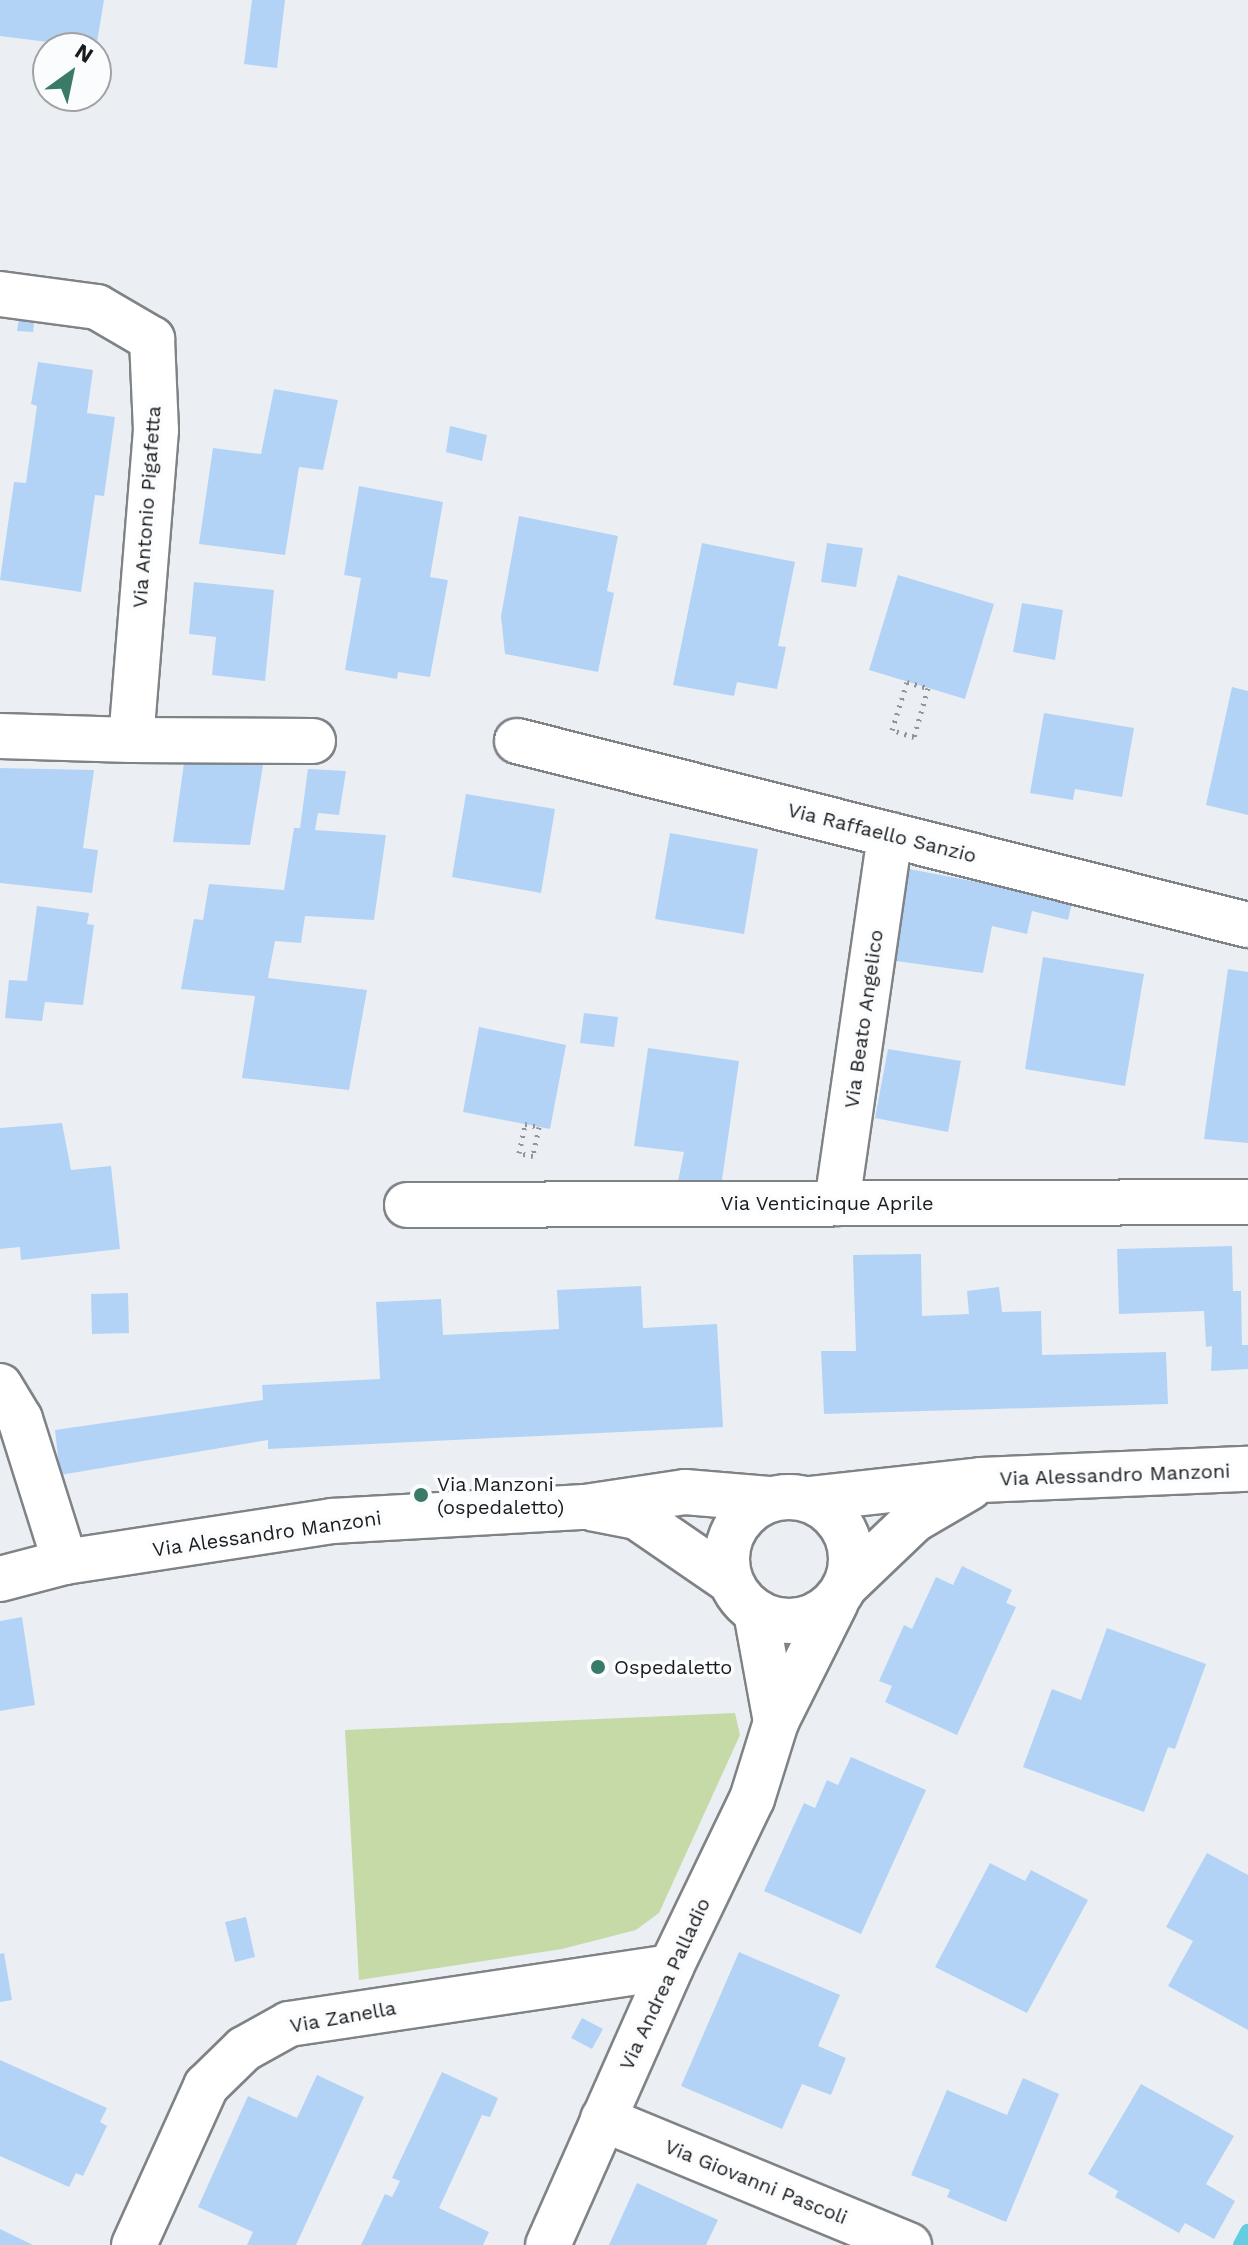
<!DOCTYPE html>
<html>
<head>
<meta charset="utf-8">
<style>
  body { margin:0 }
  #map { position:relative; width:1248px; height:2245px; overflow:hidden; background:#ebeff3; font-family:"Work Sans",sans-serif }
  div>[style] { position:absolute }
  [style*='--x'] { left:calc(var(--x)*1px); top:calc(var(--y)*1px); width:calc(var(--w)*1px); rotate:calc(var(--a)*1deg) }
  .green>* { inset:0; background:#c6daa7 }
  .stream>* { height:16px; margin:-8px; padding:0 8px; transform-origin:8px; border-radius:8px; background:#64cde1 }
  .building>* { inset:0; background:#b3d3f6 }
  .path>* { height:5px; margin-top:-2.5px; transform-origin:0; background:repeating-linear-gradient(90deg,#929498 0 2px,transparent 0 8px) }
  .roads { filter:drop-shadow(2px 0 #7f8386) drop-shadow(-2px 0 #7f8386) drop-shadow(0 2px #7f8386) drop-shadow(0 -2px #7f8386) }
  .minor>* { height:44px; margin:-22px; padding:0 22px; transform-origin:22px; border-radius:22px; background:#fff }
  .tertiary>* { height:44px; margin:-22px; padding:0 22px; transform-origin:22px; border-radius:22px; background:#fff }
  .tertiary>.ring { margin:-22px; padding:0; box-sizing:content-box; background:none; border:44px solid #fff; border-radius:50% }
  .dots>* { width:22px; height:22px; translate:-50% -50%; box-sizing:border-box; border:4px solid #fafcfe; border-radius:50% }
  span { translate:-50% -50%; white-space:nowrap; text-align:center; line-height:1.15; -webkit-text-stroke:7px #fafcfe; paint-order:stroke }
  .street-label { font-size:20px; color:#1a1b1d }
  .poi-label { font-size:20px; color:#1a1b1d }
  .left { translate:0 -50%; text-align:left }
  .north { position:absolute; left:32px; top:32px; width:80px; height:80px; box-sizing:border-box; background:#fafcfe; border:2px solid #a0a2a4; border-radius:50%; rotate:33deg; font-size:22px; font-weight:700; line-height:32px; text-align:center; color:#1a1b1d }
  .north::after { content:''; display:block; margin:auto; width:28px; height:36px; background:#397a69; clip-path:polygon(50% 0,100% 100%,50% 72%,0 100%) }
</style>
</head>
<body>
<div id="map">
  <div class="green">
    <div style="clip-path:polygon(735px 1713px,740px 1735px,659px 1913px,636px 1930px,562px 1949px,359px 1980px,345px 1730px)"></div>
  </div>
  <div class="stream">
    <div style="--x:1241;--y:2245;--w:15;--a:-62"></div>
  </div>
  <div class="building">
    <div style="clip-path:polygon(0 0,104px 0,96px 48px,0 36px)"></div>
    <div style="clip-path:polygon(252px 0,285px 0,277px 68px,244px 64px)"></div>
    <div style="clip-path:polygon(20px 313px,35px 316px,33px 332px,17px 331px)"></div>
    <div style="clip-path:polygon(38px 362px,93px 370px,87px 413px,115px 417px,104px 496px,95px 495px,81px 592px,0 580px,14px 482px,26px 483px,37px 406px,31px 404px)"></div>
    <div style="clip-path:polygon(274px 389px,338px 400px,323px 470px,299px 467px,285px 555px,199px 544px,213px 448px,261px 454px)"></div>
    <div style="clip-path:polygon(450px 426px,487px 435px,482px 461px,446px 452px)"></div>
    <div style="clip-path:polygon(359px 486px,443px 502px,430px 577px,448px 580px,430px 677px,398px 672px,397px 679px,345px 670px,361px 578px,344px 575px)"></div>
    <div style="clip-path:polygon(519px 516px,618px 536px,607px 591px,614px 593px,598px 672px,505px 654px,501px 616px)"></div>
    <div style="clip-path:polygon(702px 543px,795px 562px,778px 646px,786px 647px,777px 689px,737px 682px,734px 696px,673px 685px)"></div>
    <div style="clip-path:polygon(827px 543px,863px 548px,856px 587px,821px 582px)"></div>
    <div style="clip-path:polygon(898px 575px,994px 604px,965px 699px,869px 670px)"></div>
    <div style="clip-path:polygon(194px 582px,274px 590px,265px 681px,212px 675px,216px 637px,189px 634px)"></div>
    <div style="clip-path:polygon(1022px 603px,1063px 610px,1055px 660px,1013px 652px)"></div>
    <div style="clip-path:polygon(1232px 687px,1248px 691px,1248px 815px,1206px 805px)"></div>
    <div style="clip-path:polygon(1044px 713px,1134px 728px,1122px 797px,1075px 789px,1073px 800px,1030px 793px)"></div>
    <div style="clip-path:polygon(185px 756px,264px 759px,250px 845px,173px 842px)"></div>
    <div style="clip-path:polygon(0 768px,94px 770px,83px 848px,98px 850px,92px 893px,0 883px)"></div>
    <div style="clip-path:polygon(308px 769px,346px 771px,339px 815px,318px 813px,315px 830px,386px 835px,374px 920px,305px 916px,301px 943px,275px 941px,268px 978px,367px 990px,349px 1090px,242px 1078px,255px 996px,181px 989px,194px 919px,203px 920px,209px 884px,284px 890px,294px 828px,300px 828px)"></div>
    <div style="clip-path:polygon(466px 794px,555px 809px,541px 893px,452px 877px)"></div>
    <div style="clip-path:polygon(670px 833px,758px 849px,744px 934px,655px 919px)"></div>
    <div style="clip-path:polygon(904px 868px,1035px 893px,1074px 894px,1068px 920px,1032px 911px,1027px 934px,992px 926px,983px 973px,889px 960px)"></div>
    <div style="clip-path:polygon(37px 906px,89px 913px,87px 924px,94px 925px,83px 1005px,45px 1002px,42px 1021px,5px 1018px,9px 980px,27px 981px)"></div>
    <div style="clip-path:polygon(1043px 957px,1144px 974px,1125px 1086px,1025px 1069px)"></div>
    <div style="clip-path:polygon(1228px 969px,1248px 972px,1248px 1143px,1204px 1139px)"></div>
    <div style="clip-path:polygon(584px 1013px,618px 1017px,614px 1047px,580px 1043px)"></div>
    <div style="clip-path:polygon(479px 1027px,566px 1045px,550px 1129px,463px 1112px)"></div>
    <div style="clip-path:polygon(648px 1048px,739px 1061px,721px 1187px,677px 1186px,684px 1152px,634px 1146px)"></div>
    <div style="clip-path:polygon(888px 1049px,961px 1061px,948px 1132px,875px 1118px)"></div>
    <div style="clip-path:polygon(62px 1123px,71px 1170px,111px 1166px,120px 1249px,21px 1260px,20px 1247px,0 1249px,0 1128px)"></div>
    <div style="clip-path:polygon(1232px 1246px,1233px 1291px,1241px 1291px,1242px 1345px,1248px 1345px,1248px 1369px,1211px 1371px,1212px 1346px,1206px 1347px,1204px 1311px,1119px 1314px,1117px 1249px)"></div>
    <div style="clip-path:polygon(921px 1254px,922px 1316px,969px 1314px,967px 1291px,999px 1287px,1002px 1312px,1041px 1311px,1042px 1355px,1166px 1352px,1168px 1404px,824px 1414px,821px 1351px,856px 1351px,853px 1255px)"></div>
    <div style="clip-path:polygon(641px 1286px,643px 1328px,717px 1324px,723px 1427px,268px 1449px,268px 1440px,60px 1475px,55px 1430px,263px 1400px,262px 1385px,380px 1379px,376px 1302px,441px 1299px,443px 1335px,559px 1329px,557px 1290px)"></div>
    <div style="clip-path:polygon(128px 1293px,129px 1333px,92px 1334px,91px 1294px)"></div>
    <div style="clip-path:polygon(962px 1566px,1012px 1590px,1006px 1603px,1016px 1607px,957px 1735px,885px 1702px,892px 1686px,879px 1681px,904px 1625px,912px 1629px,936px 1577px,953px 1585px)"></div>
    <div style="clip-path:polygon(22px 1617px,35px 1705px,0 1711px,0 1621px)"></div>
    <div style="clip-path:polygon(1107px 1628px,1206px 1664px,1175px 1749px,1168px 1747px,1144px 1812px,1023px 1767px,1052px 1689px,1081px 1700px)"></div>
    <div style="clip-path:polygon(851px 1757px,926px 1790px,861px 1934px,764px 1891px,804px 1803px,815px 1808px,827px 1780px,838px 1785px)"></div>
    <div style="clip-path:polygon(1207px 1853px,1248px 1875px,1248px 2030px,1168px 1986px,1193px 1941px,1166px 1927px)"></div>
    <div style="clip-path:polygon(990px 1863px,1025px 1881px,1031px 1870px,1088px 1900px,1027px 2013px,935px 1967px)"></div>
    <div style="clip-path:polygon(246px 1917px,255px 1957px,235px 1962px,225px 1922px)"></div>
    <div style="clip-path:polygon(739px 1952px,840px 1995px,818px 2046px,846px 2058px,831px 2095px,802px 2084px,782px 2129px,681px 2086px)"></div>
    <div style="clip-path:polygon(4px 1953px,12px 2000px,0 2002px,0 1954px)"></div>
    <div style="clip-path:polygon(582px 2018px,603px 2029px,592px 2049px,571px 2038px)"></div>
    <div style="clip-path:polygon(0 2060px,107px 2108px,100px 2122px,107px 2126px,83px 2176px,76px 2173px,69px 2187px,0 2156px)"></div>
    <div style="clip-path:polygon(442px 2072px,498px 2098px,490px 2117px,482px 2115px,439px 2208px,489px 2232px,483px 2245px,361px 2245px,385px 2194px,392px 2197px,400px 2181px,392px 2178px)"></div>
    <div style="clip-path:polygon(317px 2075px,364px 2097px,296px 2245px,247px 2245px,253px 2232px,198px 2207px,248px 2096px,297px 2118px)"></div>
    <div style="clip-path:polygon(1023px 2078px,1059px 2094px,1006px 2222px,947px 2197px,950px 2190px,911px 2175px,947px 2090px,1007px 2115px)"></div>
    <div style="clip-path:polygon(1141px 2084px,1234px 2136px,1206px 2184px,1235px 2201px,1214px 2239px,1185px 2223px,1179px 2233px,1115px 2197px,1118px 2191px,1088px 2174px)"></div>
    <div style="clip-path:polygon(637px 2183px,718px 2220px,706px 2245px,609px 2245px)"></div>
    <div style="clip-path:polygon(0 2229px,33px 2245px,0 2245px)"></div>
  </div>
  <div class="path">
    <div style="--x:907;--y:682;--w:22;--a:16"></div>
    <div style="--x:928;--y:688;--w:51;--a:105.9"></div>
    <div style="--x:914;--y:737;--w:23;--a:-162"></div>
    <div style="--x:892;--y:730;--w:50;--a:-72.6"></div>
    <div style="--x:525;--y:1124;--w:14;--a:12"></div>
    <div style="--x:539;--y:1127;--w:30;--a:102"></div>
    <div style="--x:533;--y:1156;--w:14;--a:-168"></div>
    <div style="--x:519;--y:1153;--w:30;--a:-78"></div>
  </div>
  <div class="roads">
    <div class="minor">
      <div style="--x:0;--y:294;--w:98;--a:7.6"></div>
      <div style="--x:97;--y:307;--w:64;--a:30.2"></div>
      <div style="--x:152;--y:339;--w:91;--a:87.5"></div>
      <div style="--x:156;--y:430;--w:311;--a:94.6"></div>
      <div style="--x:131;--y:740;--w:131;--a:-178.3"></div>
      <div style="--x:131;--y:740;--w:182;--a:0.3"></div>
      <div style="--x:517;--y:741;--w:754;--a:14.13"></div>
      <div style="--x:837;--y:1203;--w:372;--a:-81.8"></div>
      <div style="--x:407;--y:1205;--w:841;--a:-0.2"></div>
      <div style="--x:0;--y:1386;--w:39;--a:59"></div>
      <div style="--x:20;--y:1419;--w:150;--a:72.5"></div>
      <div style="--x:756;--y:1612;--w:112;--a:79.7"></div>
      <div style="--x:603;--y:2119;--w:331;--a:22.4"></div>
      <div style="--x:134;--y:2245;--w:175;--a:-65.6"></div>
      <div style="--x:206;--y:2086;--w:53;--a:-44.2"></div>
      <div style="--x:244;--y:2049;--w:51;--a:-29.1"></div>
      <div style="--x:289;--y:2024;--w:386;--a:-8.5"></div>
      <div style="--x:548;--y:2245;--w:304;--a:-66.1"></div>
      <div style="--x:671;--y:1967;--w:187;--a:-64.3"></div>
      <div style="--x:752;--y:1799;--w:81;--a:-72.7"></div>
      <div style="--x:776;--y:1722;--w:134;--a:-63.4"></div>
    </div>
    <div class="tertiary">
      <div class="ring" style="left:727px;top:1497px;width:80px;height:80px"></div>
      <div style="--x:809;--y:1499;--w:173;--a:-6.3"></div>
      <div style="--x:981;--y:1480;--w:267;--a:-2.4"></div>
      <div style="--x:595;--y:1509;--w:43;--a:10.8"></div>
      <div style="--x:637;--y:1517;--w:113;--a:34.5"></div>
      <div style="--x:0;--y:1579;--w:67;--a:-14.7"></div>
      <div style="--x:65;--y:1562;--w:270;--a:-8.7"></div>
      <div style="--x:332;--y:1521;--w:253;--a:-3.2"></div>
      <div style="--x:585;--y:1507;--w:101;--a:-8.5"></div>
      <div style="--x:685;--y:1492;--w:84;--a:4.8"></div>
      <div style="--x:847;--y:1584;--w:93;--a:-43.7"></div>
      <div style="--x:914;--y:1520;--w:64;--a:-30.2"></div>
    </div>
  </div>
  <div class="dots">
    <div style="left:421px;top:1495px;background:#397a69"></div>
    <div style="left:598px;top:1667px;background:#397a69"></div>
  </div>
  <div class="street-label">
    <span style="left:147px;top:507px;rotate:-86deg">Via Antonio Pigafetta</span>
    <span style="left:882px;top:833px;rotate:14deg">Via Raffaello Sanzio</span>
    <span style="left:864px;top:1019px;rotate:-82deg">Via Beato Angelico</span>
    <span style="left:827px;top:1203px">Via Venticinque Aprile</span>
    <span style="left:1115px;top:1475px;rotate:-2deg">Via Alessandro Manzoni</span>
    <span style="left:267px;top:1534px;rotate:-8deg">Via Alessandro Manzoni</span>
    <span style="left:665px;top:1984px;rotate:-65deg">Via Andrea Palladio</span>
    <span style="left:343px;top:2017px;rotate:-10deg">Via Zanella</span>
    <span style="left:756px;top:2182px;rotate:22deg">Via Giovanni Pascoli</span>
  </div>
  <div class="poi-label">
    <span class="left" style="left:437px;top:1496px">Via Manzoni<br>(ospedaletto)</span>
    <span class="left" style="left:614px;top:1667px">Ospedaletto</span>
  </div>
  <div class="north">N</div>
</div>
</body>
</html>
